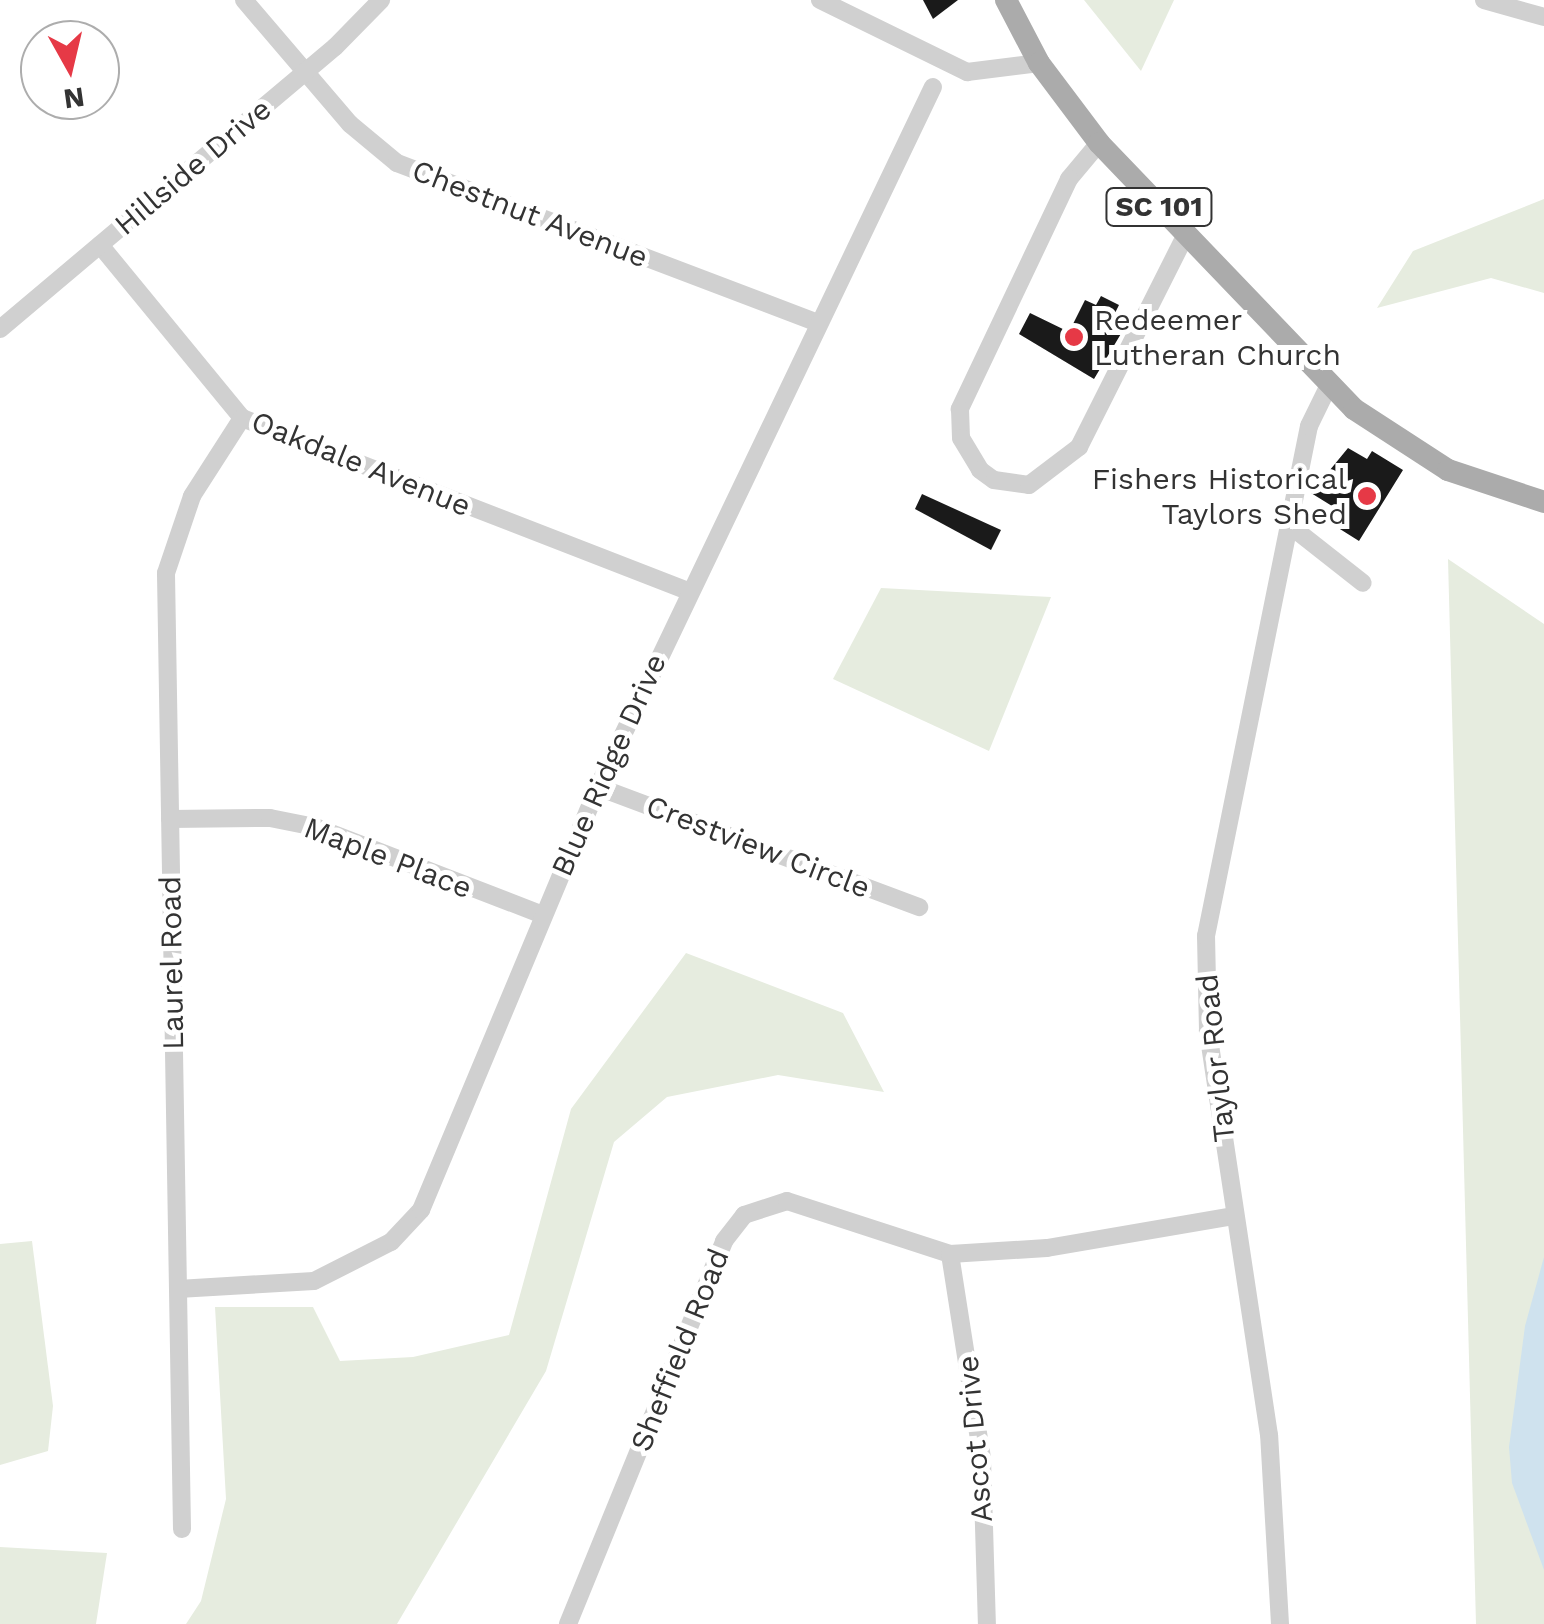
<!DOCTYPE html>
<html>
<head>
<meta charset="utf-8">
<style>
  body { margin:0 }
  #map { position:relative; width:1544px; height:1624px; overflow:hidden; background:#fff; font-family:"Work Sans",sans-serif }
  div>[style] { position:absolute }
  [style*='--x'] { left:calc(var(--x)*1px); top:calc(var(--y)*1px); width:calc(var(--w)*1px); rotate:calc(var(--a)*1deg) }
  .green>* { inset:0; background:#e6ecdf }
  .water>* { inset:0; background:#cfe2ee }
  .building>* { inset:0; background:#1a1a1a }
  .minor>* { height:18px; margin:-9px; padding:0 9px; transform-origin:9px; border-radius:9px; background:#d0d0d0 }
  .major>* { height:22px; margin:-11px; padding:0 11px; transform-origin:11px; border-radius:11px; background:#ababab }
  .dots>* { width:28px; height:28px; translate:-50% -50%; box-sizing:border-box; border:5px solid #fff; border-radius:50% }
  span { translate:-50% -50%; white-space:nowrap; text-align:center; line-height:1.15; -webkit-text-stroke:10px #fff; paint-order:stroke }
  .shield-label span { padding:2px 8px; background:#fff; border:2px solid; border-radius:8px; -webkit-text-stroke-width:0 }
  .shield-label { font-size:28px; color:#333; font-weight:700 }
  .street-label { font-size:30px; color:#333 }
  .poi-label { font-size:30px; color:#333 }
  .left { translate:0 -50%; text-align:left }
  .right { translate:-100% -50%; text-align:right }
  .north { position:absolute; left:20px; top:20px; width:100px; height:100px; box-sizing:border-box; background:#fff; border:2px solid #adadad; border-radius:50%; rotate:172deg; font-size:28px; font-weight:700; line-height:40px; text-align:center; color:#333 }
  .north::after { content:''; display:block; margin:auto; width:35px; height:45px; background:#e63946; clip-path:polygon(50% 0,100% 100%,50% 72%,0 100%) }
</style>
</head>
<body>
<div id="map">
  <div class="green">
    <div style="clip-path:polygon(1084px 0,1174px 0,1141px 71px)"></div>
    <div style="clip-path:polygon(1544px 199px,1544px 293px,1491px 278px,1377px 308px,1413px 251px)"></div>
    <div style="clip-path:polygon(1448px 559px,1544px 624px,1544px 1624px,1476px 1624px)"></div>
    <div style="clip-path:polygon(881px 588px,1051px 597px,989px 751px,833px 679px)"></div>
    <div style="clip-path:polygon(686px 953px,843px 1013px,884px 1092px,778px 1075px,667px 1097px,614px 1142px,546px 1371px,397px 1624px,186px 1624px,201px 1601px,226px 1499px,215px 1307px,313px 1307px,340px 1361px,413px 1357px,509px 1335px,571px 1109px)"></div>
    <div style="clip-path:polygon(32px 1241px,53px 1406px,48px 1451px,0 1465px,0 1244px)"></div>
    <div style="clip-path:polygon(0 1547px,107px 1553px,96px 1624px,0 1624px)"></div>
  </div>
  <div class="water">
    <div style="clip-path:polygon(1544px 1257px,1544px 1570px,1512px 1483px,1509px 1447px,1525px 1326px)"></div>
  </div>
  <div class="building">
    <div style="clip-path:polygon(923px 0,958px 0,933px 19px)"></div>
    <div style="clip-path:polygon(1101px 296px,1119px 305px,1114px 315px,1128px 322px,1094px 379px,1019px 334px,1030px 313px,1069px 332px,1085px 300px,1096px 305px)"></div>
    <div style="clip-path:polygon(1348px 448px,1367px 459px,1372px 451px,1403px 470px,1359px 541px,1324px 519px,1332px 506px,1311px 493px)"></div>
    <div style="clip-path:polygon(922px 494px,1001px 530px,991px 550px,915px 509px)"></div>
  </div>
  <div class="minor">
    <div style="--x:244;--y:0;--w:163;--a:49.5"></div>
    <div style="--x:350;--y:124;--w:61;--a:39.7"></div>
    <div style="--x:397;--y:163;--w:450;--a:20.8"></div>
    <div style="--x:820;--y:0;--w:164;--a:26.1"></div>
    <div style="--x:967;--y:72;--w:73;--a:-7.1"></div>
    <div style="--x:1484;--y:0;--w:62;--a:15.8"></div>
    <div style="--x:1099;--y:143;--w:47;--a:129.8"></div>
    <div style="--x:1069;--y:179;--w:255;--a:115.4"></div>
    <div style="--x:960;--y:409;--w:29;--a:88"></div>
    <div style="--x:961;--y:438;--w:37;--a:59"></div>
    <div style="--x:980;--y:470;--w:17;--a:36"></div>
    <div style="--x:994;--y:480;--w:35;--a:8"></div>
    <div style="--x:1029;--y:485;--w:63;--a:-37.2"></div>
    <div style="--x:1079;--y:447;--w:238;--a:-63.3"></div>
    <div style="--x:100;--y:245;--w:224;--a:50.6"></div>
    <div style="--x:242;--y:418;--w:478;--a:21.2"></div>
    <div style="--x:0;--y:329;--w:438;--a:-40.1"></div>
    <div style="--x:335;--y:47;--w:66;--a:-45.6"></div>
    <div style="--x:1288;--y:524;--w:95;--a:38.2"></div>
    <div style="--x:598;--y:787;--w:343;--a:20.5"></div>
    <div style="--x:170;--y:819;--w:100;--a:-0.6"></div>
    <div style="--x:270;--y:818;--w:46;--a:11.3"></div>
    <div style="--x:315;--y:827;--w:244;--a:21.1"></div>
    <div style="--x:950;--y:1254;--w:207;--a:81.1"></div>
    <div style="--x:982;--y:1459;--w:165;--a:88.3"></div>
    <div style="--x:178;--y:1289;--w:136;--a:-3.4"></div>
    <div style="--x:314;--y:1281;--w:86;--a:-26.9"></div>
    <div style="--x:391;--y:1242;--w:44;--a:-46.8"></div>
    <div style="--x:421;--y:1210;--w:459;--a:-67.3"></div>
    <div style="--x:598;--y:787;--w:776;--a:-64.43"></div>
    <div style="--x:182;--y:1529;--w:956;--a:-90.96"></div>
    <div style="--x:166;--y:573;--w:81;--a:-71.3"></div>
    <div style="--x:192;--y:496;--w:93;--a:-57.3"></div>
    <div style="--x:568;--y:1624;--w:414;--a:-67.8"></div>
    <div style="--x:724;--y:1241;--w:33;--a:-52"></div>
    <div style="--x:744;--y:1215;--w:45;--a:-18"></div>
    <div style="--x:787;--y:1201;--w:171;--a:18"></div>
    <div style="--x:950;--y:1254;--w:97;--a:-3.5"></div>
    <div style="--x:1047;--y:1248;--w:190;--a:-9.7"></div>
    <div style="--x:1280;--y:1624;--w:189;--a:-93.3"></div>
    <div style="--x:1269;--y:1435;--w:409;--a:-98.6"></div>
    <div style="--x:1208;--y:1031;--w:95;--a:-91.2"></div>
    <div style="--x:1206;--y:936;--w:520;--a:-78.58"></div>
    <div style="--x:1309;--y:426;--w:48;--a:-64"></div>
  </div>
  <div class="major">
    <div style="--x:1006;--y:0;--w:71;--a:62.4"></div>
    <div style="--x:1039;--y:63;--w:100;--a:53.1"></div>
    <div style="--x:1099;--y:143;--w:368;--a:46.2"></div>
    <div style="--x:1354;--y:409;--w:112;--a:33"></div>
    <div style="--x:1448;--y:470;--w:101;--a:18.4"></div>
  </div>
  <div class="dots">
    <div style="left:1074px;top:337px;background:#e63946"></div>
    <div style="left:1367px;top:496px;background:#e63946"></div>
  </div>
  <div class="shield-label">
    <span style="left:1159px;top:207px">SC 101</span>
  </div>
  <div class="street-label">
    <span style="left:193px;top:167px;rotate:-40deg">Hillside Drive</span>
    <span style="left:530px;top:214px;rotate:21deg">Chestnut Avenue</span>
    <span style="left:361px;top:464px;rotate:22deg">Oakdale Avenue</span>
    <span style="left:609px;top:765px;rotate:-66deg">Blue Ridge Drive</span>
    <span style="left:758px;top:847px;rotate:21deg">Crestview Circle</span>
    <span style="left:388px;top:858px;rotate:21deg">Maple Place</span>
    <span style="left:172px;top:963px;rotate:-91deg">Laurel Road</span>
    <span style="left:1216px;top:1058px;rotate:-96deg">Taylor Road</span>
    <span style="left:680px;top:1350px;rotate:-68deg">Sheffield Road</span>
    <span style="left:975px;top:1439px;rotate:-95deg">Ascot Drive</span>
  </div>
  <div class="poi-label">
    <span class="left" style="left:1094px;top:337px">Redeemer<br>Lutheran Church</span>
    <span class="right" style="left:1347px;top:496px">Fishers Historical<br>Taylors Shed</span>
  </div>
  <div class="north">N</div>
</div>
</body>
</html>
